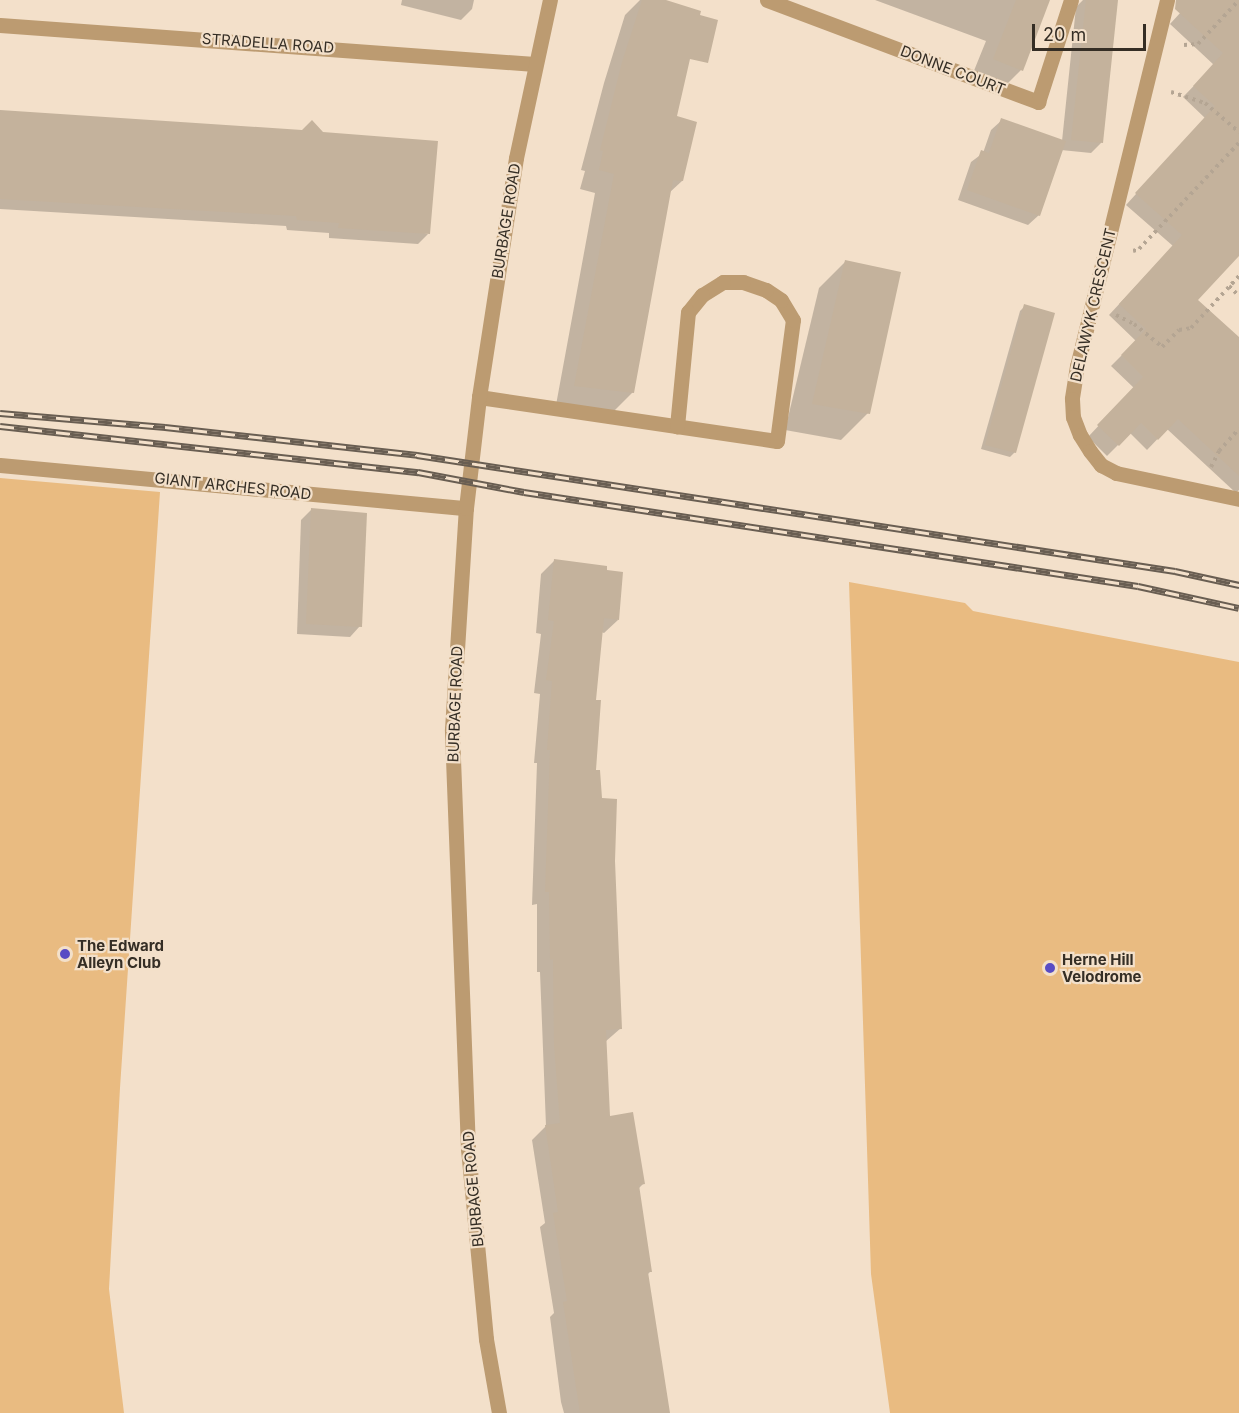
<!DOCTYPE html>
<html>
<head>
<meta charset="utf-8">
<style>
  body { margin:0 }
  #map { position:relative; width:1239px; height:1413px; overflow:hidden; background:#f3e0ca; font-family:Inter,sans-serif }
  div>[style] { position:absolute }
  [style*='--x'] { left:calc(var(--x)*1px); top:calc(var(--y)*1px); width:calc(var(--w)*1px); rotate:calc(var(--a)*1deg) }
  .green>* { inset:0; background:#e9bb81 }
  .shadow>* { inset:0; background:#0003 }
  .building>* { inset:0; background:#c4b29c }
  .path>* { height:4px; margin-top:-2px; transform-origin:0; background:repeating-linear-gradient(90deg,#b4a593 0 3px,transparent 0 7.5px) }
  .service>* { height:15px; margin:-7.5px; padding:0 7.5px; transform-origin:7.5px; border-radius:7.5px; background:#bc9b71 }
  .minor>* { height:15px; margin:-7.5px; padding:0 7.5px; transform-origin:7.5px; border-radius:7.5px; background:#bc9b71 }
  .tertiary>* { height:15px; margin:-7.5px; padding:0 7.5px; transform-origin:7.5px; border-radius:7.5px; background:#bc9b71 }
  .rail>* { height:7px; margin-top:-3.5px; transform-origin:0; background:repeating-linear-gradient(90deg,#f3e0ca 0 14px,#695e52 0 28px); box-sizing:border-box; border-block:2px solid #695e52 }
  .dots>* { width:16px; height:16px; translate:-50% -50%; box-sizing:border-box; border:3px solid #f3e0ca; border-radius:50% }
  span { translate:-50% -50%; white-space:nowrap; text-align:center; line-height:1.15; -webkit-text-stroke:4.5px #f3e0ca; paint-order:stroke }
  .street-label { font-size:15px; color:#352e25 }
  .poi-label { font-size:15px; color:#352e25; font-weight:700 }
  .left { translate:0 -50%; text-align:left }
  .scale { position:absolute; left:1032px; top:24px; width:114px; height:27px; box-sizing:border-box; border:3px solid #352e25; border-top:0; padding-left:8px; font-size:18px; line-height:21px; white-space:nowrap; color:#352e25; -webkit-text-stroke:4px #f3e0ca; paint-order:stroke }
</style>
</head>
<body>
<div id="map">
  <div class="green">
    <div style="clip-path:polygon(0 478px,160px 492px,120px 1088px,109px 1289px,124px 1413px,0 1413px)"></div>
    <div style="clip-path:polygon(849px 582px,965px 603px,973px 611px,1239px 662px,1239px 1413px,890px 1413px,871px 1274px)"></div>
  </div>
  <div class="shadow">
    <div style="clip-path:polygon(402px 0,474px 0,472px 9px,461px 20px,401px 5px)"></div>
    <div style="clip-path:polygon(640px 0,661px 0,682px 181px,669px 193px,633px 392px,613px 412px,556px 405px,595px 193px,580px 189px,585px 171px,581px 170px,604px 83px,625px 15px)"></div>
    <div style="clip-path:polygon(875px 0,1048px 0,1021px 70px,997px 94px,969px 83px,986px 41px)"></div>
    <div style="clip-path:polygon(1083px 0,1117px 0,1101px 143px,1091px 153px,1061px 150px,1039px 215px,1028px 225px,958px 200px,971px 162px,983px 153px,991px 130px,1002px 120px,1062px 141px,1076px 7px)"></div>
    <div style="clip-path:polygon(1192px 0,1239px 0,1239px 254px,1196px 300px,1239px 339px,1239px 490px,1236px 493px,1167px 429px,1147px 450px,1130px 433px,1107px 456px,1088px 437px,1134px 388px,1111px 366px,1136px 341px,1109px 315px,1173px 246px,1126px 205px,1205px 118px,1183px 97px,1214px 65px,1170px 24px)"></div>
    <div style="clip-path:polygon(0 112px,428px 234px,418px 244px,329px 238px,329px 233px,287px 230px,286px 226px,0 209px)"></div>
    <div style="clip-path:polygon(846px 261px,868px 413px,841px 440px,785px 430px,819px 288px)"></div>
    <div style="clip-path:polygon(1025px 306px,1015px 452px,1010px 457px,981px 449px,1020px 311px)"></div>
    <div style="clip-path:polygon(312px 509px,360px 626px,350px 637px,297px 634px,301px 520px)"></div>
    <div style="clip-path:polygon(554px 561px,618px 620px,604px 633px,601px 632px,595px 701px,594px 771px,613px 861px,621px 1028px,605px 1042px,609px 1117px,643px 1184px,638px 1189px,651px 1271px,647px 1275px,669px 1413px,564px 1413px,561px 1402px,550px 1317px,554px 1313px,540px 1227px,545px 1223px,532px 1140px,546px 1126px,540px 972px,537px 972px,537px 904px,532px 905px,537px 763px,534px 763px,540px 694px,534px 693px,541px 634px,536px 633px,541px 574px)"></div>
  </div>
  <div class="building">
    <div style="clip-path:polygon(642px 0,666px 0,701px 11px,700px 15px,718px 20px,708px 63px,690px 59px,677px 116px,697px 122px,683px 181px,673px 180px,634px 393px,574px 386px,614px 174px,599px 170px,603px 151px,600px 150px,622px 62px)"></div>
    <div style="clip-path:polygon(1016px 0,1050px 0,1023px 71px,993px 59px)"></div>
    <div style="clip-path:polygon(1086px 0,1118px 0,1103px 143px,1071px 140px)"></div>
    <div style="clip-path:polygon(1176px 0,1239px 0,1239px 256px,1198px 300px,1239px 337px,1239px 476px,1178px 419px,1158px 440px,1141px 423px,1119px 446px,1097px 425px,1143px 377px,1121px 355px,1146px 329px,1119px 304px,1182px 235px,1135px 193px,1215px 106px,1193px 86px,1223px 53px,1175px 9px)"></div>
    <div style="clip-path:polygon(0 110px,302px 130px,312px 120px,323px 132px,438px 141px,430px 234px,338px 228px,339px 223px,297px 220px,296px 216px,0 199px)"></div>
    <div style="clip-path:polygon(1001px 118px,1066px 141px,1040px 216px,967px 190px,981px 150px,989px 153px)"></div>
    <div style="clip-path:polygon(845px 260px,901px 272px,870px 414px,812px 404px)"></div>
    <div style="clip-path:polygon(1024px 304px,1055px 313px,1016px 453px,985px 445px)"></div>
    <div style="clip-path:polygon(311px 508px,367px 513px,362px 627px,306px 624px)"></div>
    <div style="clip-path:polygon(554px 559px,607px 566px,607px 570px,623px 572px,619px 620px,604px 618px,596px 700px,601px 700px,596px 770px,600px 770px,602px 798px,617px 799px,615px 861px,622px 1029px,606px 1030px,610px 1116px,633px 1112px,645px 1184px,639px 1185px,652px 1272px,648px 1272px,670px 1413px,580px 1413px,563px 1302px,567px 1301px,553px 1213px,558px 1212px,545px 1125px,560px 1123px,554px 1045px,553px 959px,550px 960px,549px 892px,545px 892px,550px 750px,547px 750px,552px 681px,546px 680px,554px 621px,548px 620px)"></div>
  </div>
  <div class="path">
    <div style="--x:1184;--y:45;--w:14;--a:-4"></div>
    <div style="--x:1198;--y:44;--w:60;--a:-47"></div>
    <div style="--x:1171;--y:92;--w:36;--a:18"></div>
    <div style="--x:1205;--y:103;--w:45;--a:40.5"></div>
    <div style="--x:1133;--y:251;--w:6;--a:-18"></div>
    <div style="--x:1139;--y:249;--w:146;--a:-46.7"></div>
    <div style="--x:1229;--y:286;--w:14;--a:45"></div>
    <div style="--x:1116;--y:315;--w:20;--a:27"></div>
    <div style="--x:1134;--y:324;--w:36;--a:39"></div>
    <div style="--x:1162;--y:347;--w:24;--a:-45"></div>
    <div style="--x:1179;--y:330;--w:12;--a:-9"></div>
    <div style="--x:1191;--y:328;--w:71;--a:-47.3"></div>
    <div style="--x:1211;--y:467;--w:18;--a:-63"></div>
    <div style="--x:1219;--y:451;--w:30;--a:-48"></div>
  </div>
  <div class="service">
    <div style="--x:479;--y:397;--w:301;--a:8.4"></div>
    <div style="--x:777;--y:441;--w:122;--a:-82.5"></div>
    <div style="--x:793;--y:320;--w:23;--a:-121"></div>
    <div style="--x:781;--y:300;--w:18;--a:-146"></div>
    <div style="--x:766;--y:290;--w:24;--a:-161"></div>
    <div style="--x:743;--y:282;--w:20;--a:180"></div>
    <div style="--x:723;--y:282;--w:25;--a:148"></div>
    <div style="--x:702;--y:295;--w:22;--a:129"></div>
    <div style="--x:688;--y:312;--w:115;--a:95.5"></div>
  </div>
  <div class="minor">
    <div style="--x:767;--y:0;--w:290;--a:20.6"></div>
    <div style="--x:1038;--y:102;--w:107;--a:-72.1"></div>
    <div style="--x:1167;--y:0;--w:377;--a:103.8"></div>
    <div style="--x:1077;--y:366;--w:33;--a:99"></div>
    <div style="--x:1072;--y:399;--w:18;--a:87"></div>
    <div style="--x:1073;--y:417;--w:19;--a:69"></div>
    <div style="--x:1080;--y:435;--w:19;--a:58"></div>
    <div style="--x:1090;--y:451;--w:18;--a:52"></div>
    <div style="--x:1101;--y:465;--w:17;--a:28"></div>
    <div style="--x:1116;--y:473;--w:126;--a:11.9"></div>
    <div style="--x:0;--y:25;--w:536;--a:4.17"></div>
    <div style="--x:0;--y:465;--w:468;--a:5.3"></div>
  </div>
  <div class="tertiary">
    <div style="--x:499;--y:1413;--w:75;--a:-100"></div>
    <div style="--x:486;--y:1339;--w:191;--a:-95.4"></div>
    <div style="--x:468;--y:1149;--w:420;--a:-92.2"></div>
    <div style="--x:452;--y:729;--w:221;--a:-86.4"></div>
    <div style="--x:466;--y:508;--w:112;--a:-83.3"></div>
    <div style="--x:479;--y:397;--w:242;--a:-81.2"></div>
    <div style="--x:516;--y:158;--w:162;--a:-77.9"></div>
  </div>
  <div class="rail">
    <div style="--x:0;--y:413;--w:166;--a:4.8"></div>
    <div style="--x:165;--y:427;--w:254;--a:6.3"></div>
    <div style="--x:417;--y:455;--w:767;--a:8.7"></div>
    <div style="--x:1175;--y:571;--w:66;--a:12.3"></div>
    <div style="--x:0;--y:426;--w:421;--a:6.3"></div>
    <div style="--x:418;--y:472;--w:108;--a:10.7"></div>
    <div style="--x:524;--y:492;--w:621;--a:8.7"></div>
    <div style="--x:1138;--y:586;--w:103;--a:12.3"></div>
  </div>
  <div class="dots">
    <div style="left:65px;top:954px;background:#594cc4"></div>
    <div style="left:1050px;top:968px;background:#594cc4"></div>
  </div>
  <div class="street-label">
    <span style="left:268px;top:43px;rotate:4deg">STRADELLA ROAD</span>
    <span style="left:953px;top:70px;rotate:21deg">DONNE COURT</span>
    <span style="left:506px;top:221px;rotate:-81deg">BURBAGE ROAD</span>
    <span style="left:1093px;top:305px;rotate:-77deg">DELAWYK CRESCENT</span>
    <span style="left:233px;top:486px;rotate:6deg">GIANT ARCHES ROAD</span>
    <span style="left:455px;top:704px;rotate:-88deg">BURBAGE ROAD</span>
    <span style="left:473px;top:1189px;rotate:-95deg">BURBAGE ROAD</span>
  </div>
  <div class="poi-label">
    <span class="left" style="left:77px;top:954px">The Edward<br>Alleyn Club</span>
    <span class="left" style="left:1062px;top:968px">Herne Hill<br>Velodrome</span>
  </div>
  <div class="scale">20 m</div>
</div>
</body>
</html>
